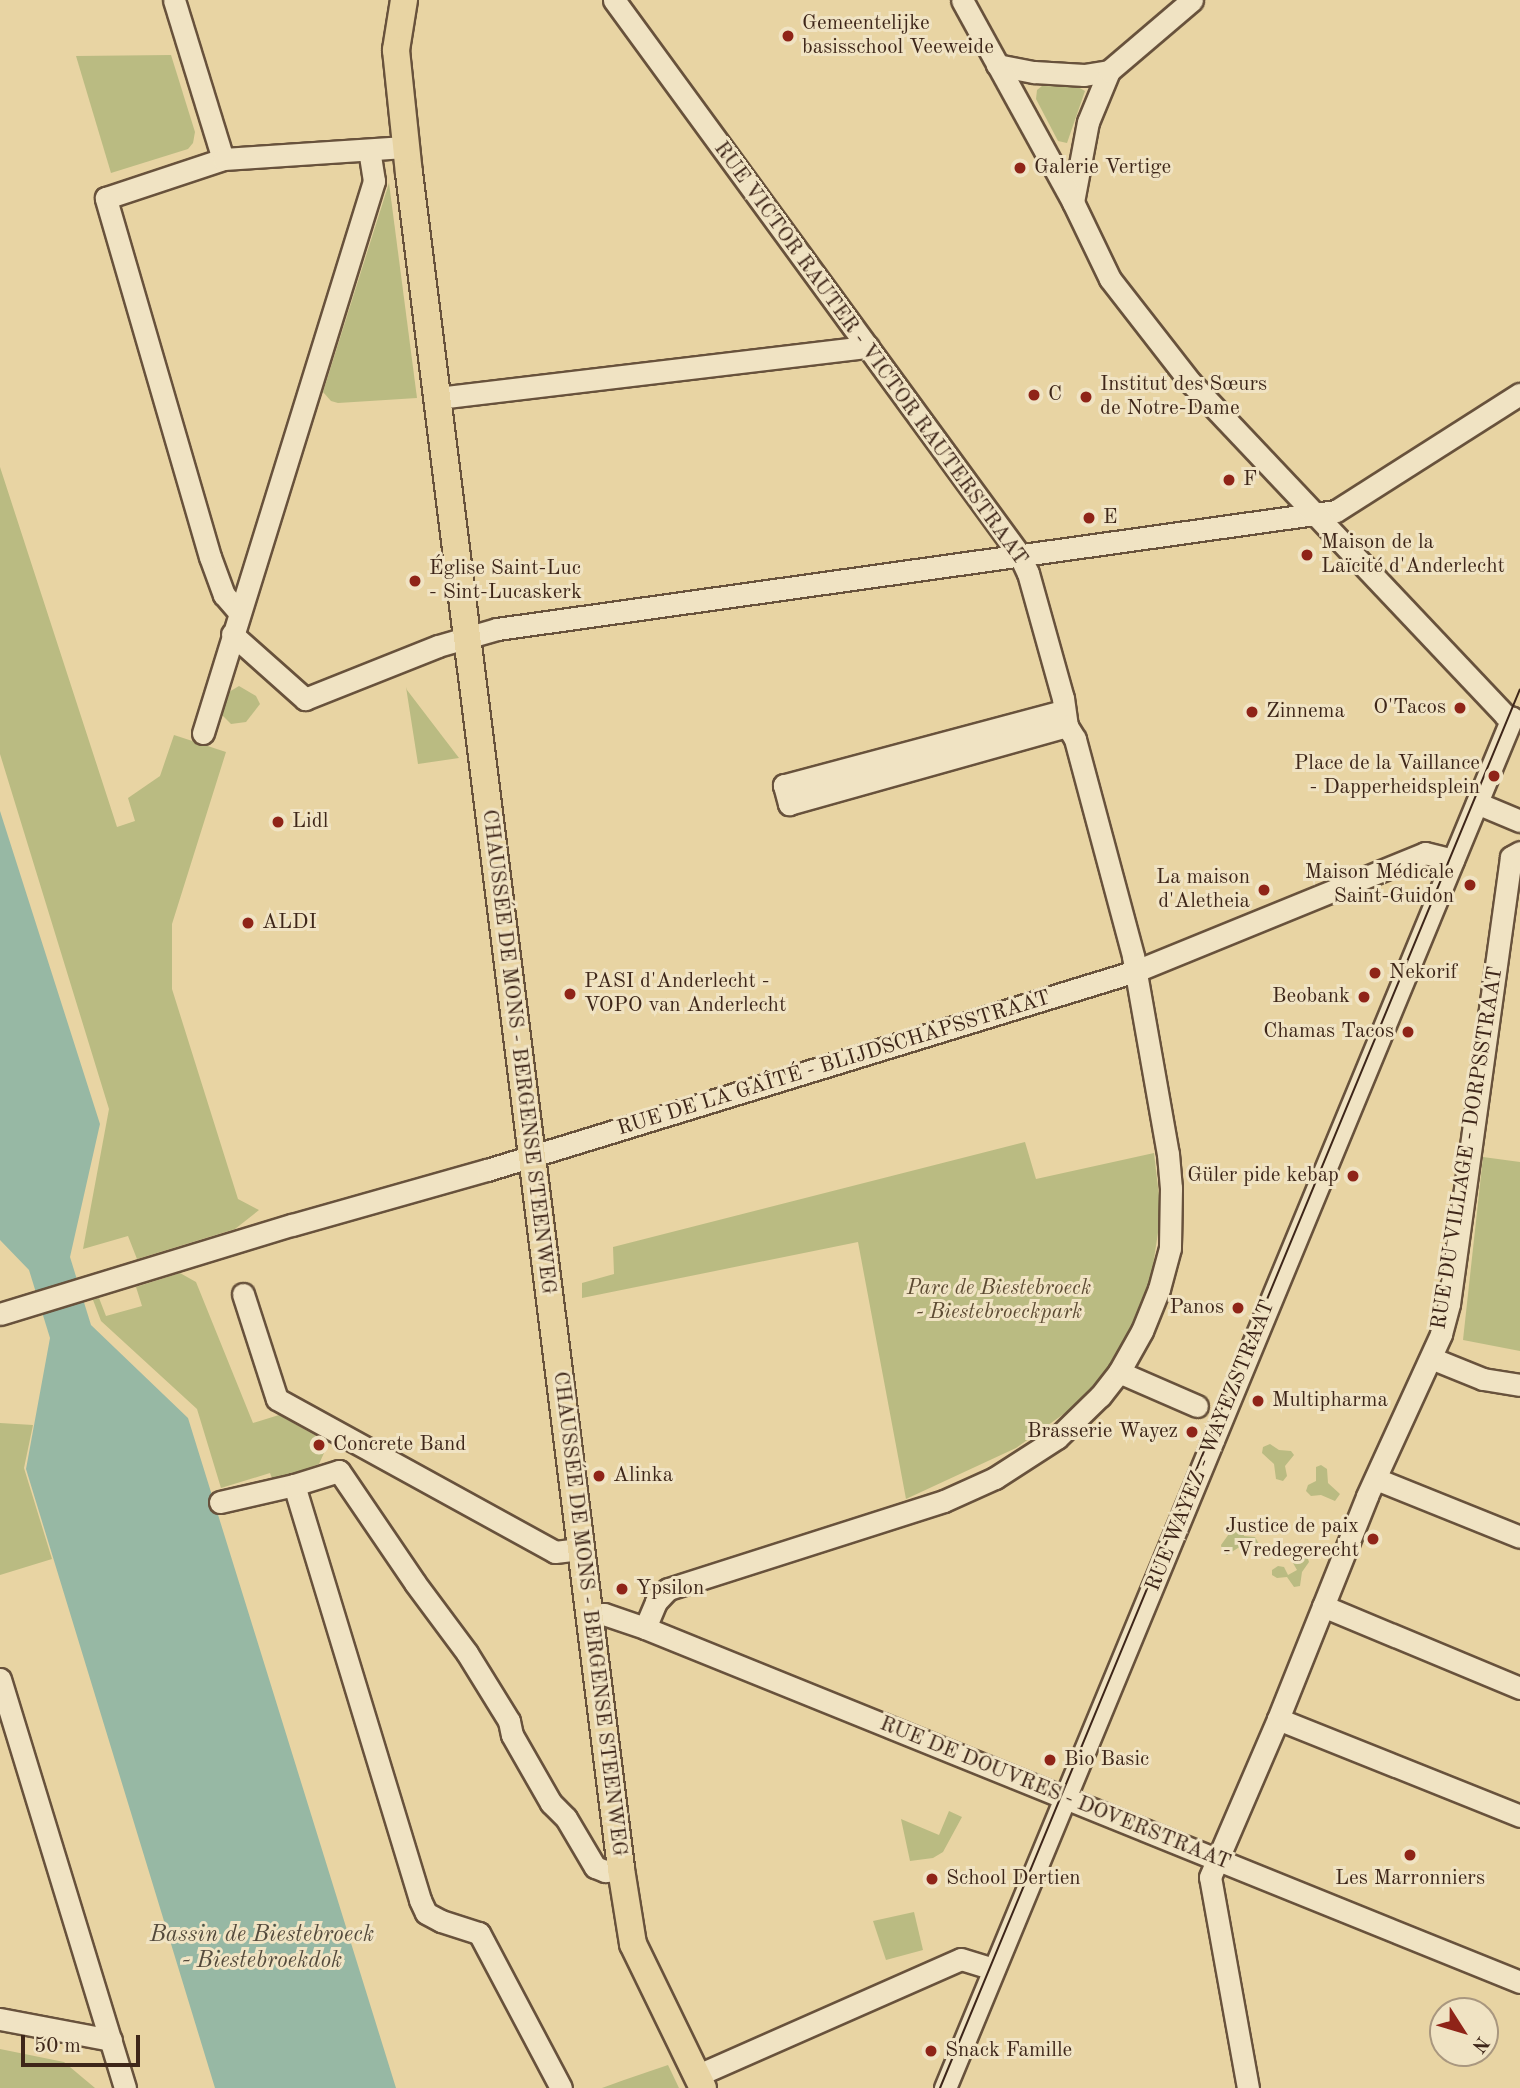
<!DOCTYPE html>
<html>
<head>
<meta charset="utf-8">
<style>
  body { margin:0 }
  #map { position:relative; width:1520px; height:2088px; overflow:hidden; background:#e8d4a3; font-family:"Old Standard TT",serif }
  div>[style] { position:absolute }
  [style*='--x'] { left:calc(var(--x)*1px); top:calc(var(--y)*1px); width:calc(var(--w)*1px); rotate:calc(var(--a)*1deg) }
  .green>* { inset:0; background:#babb82 }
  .water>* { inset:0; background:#97b8a4 }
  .roads { filter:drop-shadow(2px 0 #68523c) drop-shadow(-2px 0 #68523c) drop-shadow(0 2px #68523c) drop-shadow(0 -2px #68523c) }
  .minor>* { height:21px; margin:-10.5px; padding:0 10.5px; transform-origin:10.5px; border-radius:10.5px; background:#f0e3c3 }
  .major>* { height:26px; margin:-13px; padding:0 13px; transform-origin:13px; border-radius:13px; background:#e8d4a3 }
  .tram>* { height:2px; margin:-1px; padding:0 1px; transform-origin:1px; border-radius:1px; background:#3e2619 }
  .dots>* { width:19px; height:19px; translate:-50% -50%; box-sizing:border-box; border:4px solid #f0e3c3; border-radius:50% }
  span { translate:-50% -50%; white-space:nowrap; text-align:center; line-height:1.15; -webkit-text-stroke:6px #f0e3c3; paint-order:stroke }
  .poi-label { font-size:21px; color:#3e2619 }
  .left { translate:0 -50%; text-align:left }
  .right { translate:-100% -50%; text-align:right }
  .street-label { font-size:21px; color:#3e2619 }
  .park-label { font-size:21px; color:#5d4b33; font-style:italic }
  .water-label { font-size:23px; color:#544a3c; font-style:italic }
  .north { position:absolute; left:1429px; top:1997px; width:70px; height:70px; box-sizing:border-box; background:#f0e3c3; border:2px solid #a9977f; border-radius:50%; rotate:127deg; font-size:19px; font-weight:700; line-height:28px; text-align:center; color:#3e2619 }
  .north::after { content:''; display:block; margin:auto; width:24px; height:32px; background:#8f2418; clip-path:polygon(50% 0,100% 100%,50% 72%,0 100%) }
  .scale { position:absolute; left:21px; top:2035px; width:119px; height:32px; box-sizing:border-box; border:4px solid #3e2619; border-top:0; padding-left:9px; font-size:21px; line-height:24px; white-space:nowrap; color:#3e2619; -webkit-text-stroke:5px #f0e3c3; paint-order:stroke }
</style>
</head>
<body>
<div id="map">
  <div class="green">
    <div style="clip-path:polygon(171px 55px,195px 132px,193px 143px,188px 149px,111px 173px,76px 56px)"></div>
    <div style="clip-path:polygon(1042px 86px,1078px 87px,1085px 91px,1067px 143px,1058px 141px,1036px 99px,1037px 90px)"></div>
    <div style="clip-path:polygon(389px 183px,417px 398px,338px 403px,331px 401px,323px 392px)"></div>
    <div style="clip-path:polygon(0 467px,117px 827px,135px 821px,128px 798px,160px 776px,174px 735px,226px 752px,172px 924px,172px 989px,238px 1199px,259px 1210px,235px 1229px,137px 1259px,128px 1236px,83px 1249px,109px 1109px,0 754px)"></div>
    <div style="clip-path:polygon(239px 686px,256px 696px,260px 704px,246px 722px,231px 724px,218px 711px,224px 695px)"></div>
    <div style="clip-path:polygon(406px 687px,407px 690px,459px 758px,418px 764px)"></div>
    <div style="clip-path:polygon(1025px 1142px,1036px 1179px,1154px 1153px,1161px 1213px,1152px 1272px,1137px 1319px,1112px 1367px,1079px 1403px,1016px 1448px,906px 1499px,858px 1242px,582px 1298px,582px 1283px,614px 1274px,613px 1247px)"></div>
    <div style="clip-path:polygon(1483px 1157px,1520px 1162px,1520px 1351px,1463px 1340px)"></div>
    <div style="clip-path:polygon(180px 1273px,196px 1282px,253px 1423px,279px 1415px,318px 1437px,324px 1453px,319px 1464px,273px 1481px,270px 1473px,221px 1488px,197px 1409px,101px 1321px,93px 1300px,99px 1298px,106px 1316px,142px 1306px,136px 1287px)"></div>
    <div style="clip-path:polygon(0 1423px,33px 1425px,24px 1468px,52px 1559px,0 1575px)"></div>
    <div style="clip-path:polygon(1270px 1444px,1279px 1450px,1291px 1451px,1294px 1455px,1285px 1466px,1287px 1476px,1283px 1481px,1276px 1479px,1274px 1464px,1262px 1453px,1263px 1447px)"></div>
    <div style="clip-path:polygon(1321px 1465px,1327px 1469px,1328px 1483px,1340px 1494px,1335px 1501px,1321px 1495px,1311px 1496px,1306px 1491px,1308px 1485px,1316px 1481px,1316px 1467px)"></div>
    <div style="clip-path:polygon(1236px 1524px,1243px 1527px,1244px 1536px,1255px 1537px,1259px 1544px,1254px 1549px,1241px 1546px,1227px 1555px,1222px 1552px,1221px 1545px)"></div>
    <div style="clip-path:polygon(1301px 1554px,1307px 1556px,1309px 1562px,1302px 1572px,1300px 1586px,1294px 1587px,1287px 1577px,1277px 1578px,1272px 1575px,1272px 1570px,1278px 1566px,1284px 1567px,1288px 1575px,1297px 1570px,1293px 1563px)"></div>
    <div style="clip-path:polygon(949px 1811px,962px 1817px,943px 1852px,933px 1858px,910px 1861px,901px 1819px,939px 1835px)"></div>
    <div style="clip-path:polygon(914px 1912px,923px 1950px,886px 1960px,873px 1921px)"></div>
    <div style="clip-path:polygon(0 2049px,64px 2062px,95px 2088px,0 2088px)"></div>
    <div style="clip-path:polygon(668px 2065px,679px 2088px,602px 2088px,624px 2080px)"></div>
  </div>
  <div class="water">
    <div style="clip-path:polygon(0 811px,100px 1124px,70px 1257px,91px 1325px,188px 1418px,396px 2088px,215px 2088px,26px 1469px,50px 1338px,29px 1270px,0 1240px)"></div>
  </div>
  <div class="roads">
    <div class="minor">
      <div style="--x:174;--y:0;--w:166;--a:72.9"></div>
      <div style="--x:614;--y:0;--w:686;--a:53.83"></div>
      <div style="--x:1019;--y:554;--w:21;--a:65"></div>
      <div style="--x:1028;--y:573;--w:130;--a:74.4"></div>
      <div style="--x:1063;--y:698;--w:28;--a:82"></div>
      <div style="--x:1067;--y:726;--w:15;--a:58"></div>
      <div style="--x:1075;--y:739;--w:225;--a:75"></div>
      <div style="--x:1133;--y:956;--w:201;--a:80"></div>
      <div style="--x:1168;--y:1154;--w:34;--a:85"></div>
      <div style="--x:1171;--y:1188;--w:60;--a:91"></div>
      <div style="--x:1170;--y:1248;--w:42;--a:105"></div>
      <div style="--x:1159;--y:1289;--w:45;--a:112"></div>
      <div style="--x:1142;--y:1331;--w:47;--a:119.3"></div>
      <div style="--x:1119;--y:1372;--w:31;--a:128"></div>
      <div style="--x:1100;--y:1396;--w:60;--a:135.7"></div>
      <div style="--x:1057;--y:1438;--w:74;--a:147.2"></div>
      <div style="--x:995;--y:1478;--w:56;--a:155.7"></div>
      <div style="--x:944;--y:1501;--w:290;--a:162.3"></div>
      <div style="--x:668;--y:1589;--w:18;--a:133"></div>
      <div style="--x:656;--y:1602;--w:28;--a:113"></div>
      <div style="--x:997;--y:65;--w:38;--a:11"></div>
      <div style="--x:1034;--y:72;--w:50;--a:3.4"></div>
      <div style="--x:1084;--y:75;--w:25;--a:-9"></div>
      <div style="--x:1073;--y:202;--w:81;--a:-79.4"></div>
      <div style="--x:1088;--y:122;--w:55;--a:-67.6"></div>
      <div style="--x:1109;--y:71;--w:109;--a:-40.5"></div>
      <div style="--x:438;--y:398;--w:433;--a:-6.8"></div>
      <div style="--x:239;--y:612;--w:23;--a:-131"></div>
      <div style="--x:224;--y:595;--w:40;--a:-110.2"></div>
      <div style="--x:210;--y:557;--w:374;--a:-106.2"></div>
      <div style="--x:106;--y:198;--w:123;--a:-18.4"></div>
      <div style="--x:223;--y:159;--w:183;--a:-3.8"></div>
      <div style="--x:232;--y:634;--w:98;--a:41.7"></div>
      <div style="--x:305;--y:699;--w:143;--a:-21.7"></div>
      <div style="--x:438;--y:646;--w:61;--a:-16.1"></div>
      <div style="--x:497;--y:629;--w:847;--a:-8.01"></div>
      <div style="--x:1336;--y:511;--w:218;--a:-32.5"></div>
      <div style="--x:1063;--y:711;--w:289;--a:165.1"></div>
      <div style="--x:784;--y:785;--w:20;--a:75"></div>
      <div style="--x:789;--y:804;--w:289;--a:-15.7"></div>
      <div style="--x:203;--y:733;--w:578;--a:-72.79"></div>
      <div style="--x:374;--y:181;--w:30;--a:-99"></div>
      <div style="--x:1477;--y:803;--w:47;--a:22.7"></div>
      <div style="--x:243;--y:1294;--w:110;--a:72.1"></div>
      <div style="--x:277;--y:1399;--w:317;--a:28.8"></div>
      <div style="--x:555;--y:1552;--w:25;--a:-7"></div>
      <div style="--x:0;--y:1314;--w:305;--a:-17"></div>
      <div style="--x:292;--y:1225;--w:203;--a:-15.8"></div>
      <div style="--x:487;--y:1170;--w:679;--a:-17.05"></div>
      <div style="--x:1136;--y:971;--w:312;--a:-22.2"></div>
      <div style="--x:1425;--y:853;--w:29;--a:14"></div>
      <div style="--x:1431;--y:1358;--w:56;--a:22"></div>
      <div style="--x:1483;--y:1379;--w:37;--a:9"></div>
      <div style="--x:1119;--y:1372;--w:85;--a:23.6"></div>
      <div style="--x:339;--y:1471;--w:135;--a:55.8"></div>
      <div style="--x:415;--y:1583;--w:87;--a:53.4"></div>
      <div style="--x:467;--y:1653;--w:80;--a:58.3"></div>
      <div style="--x:509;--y:1721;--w:14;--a:78"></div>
      <div style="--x:512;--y:1735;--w:78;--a:60.2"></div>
      <div style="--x:551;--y:1803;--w:21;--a:45"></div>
      <div style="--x:566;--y:1818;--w:57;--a:59.4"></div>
      <div style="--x:595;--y:1867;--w:11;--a:22"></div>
      <div style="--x:605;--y:1871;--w:16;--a:-7"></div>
      <div style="--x:1376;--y:1479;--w:155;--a:21.9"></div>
      <div style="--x:294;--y:1485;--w:434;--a:73.1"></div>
      <div style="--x:420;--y:1900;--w:14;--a:65"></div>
      <div style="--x:426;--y:1913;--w:17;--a:28"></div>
      <div style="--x:441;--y:1921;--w:40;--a:18"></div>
      <div style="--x:479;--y:1933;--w:175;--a:62.1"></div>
      <div style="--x:220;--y:1502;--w:76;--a:-12.9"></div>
      <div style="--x:294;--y:1485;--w:47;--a:-17.3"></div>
      <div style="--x:1323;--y:1606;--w:213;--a:22.6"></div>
      <div style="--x:589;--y:1615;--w:15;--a:-4"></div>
      <div style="--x:604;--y:1614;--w:43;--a:18.9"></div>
      <div style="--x:645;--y:1628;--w:944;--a:22.03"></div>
      <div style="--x:0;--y:1679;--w:428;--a:73"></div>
      <div style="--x:1278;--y:1719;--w:261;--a:21.8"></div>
      <div style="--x:0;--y:2019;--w:113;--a:10.7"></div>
      <div style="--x:698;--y:2075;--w:287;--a:-23.8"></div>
      <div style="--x:961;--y:1959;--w:34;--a:17"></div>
      <div style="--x:945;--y:2088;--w:1483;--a:-67.52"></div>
      <div style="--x:1512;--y:718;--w:8;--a:-157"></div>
      <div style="--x:1505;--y:715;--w:457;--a:-133.4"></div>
      <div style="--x:1191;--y:383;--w:132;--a:-127.9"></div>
      <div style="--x:1110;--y:279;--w:85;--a:-115.7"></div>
      <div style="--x:1073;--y:202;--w:230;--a:-118.8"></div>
      <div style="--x:1248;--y:2088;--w:214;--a:-100.2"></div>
      <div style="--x:1210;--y:1877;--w:172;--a:-66.7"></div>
      <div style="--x:1278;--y:1719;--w:240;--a:-68.2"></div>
      <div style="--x:1367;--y:1496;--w:178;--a:-65.4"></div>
      <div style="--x:1441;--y:1334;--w:31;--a:-75"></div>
      <div style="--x:1449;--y:1304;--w:451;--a:-82.1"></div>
      <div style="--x:1511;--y:857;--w:10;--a:-29"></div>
    </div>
    <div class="major">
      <div style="--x:404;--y:0;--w:51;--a:99.1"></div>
      <div style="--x:396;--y:50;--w:124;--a:84"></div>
      <div style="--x:409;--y:173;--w:1709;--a:82.87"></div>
      <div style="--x:621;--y:1869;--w:76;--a:80.9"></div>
      <div style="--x:633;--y:1944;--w:160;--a:64.1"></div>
    </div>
  </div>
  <div class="tram">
    <div style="--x:940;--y:2088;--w:1514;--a:-67.48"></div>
  </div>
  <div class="dots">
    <div style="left:788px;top:36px;background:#8f2418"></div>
    <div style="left:1020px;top:168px;background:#8f2418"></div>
    <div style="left:1034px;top:395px;background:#8f2418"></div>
    <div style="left:1086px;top:397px;background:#8f2418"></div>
    <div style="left:1229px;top:480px;background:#8f2418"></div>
    <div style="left:1089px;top:518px;background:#8f2418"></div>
    <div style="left:1307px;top:555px;background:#8f2418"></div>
    <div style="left:415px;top:581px;background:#8f2418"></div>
    <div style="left:1460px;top:708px;background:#8f2418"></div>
    <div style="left:1252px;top:712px;background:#8f2418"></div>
    <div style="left:1494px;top:776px;background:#8f2418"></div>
    <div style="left:278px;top:822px;background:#8f2418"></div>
    <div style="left:1470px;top:885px;background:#8f2418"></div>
    <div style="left:1264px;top:890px;background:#8f2418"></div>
    <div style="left:248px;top:923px;background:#8f2418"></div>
    <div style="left:1375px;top:973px;background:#8f2418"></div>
    <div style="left:570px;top:994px;background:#8f2418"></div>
    <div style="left:1364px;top:997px;background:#8f2418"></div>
    <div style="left:1408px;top:1032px;background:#8f2418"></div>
    <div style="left:1353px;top:1176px;background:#8f2418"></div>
    <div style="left:1238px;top:1308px;background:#8f2418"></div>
    <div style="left:1258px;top:1401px;background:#8f2418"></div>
    <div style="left:1192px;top:1432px;background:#8f2418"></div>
    <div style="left:319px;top:1445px;background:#8f2418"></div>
    <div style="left:599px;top:1476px;background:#8f2418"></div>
    <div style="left:1373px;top:1539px;background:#8f2418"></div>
    <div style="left:622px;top:1589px;background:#8f2418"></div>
    <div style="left:1050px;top:1760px;background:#8f2418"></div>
    <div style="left:1410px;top:1855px;background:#8f2418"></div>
    <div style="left:932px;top:1879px;background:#8f2418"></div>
    <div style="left:931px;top:2051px;background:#8f2418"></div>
  </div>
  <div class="poi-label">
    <span class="left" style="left:802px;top:36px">Gemeentelijke<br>basisschool Veeweide</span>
    <span class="left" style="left:1034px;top:168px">Galerie Vertige</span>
    <span class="left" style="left:1100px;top:397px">Institut des Sœurs<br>de Notre-Dame</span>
    <span class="left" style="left:1048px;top:395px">C</span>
    <span class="left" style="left:1243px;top:480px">F</span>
    <span class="left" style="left:1103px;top:518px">E</span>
    <span class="left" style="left:1321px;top:555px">Maison de la<br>Laïcité d'Anderlecht</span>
    <span class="left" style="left:429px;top:581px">Église Saint-Luc<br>- Sint-Lucaskerk</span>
    <span class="right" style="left:1446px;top:708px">O'Tacos</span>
    <span class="left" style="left:1266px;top:712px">Zinnema</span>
    <span class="right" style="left:1480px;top:776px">Place de la Vaillance<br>- Dapperheidsplein</span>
    <span class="left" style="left:292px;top:822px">Lidl</span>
    <span class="right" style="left:1454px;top:885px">Maison Médicale<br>Saint-Guidon</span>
    <span class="right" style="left:1250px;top:890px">La maison<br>d'Aletheia</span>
    <span class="left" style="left:262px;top:923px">ALDI</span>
    <span class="left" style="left:1389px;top:973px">Nekorif</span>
    <span class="left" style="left:584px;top:994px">PASI d'Anderlecht -<br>VOPO van Anderlecht</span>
    <span class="right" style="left:1350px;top:997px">Beobank</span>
    <span class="right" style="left:1394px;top:1032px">Chamas Tacos</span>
    <span class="right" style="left:1339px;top:1176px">Güler pide kebap</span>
    <span class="right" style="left:1224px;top:1308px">Panos</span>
    <span class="left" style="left:1272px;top:1401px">Multipharma</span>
    <span class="right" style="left:1178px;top:1432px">Brasserie Wayez</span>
    <span class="left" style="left:333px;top:1445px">Concrete Band</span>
    <span class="left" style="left:613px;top:1476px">Alinka</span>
    <span class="right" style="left:1359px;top:1539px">Justice de paix<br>- Vredegerecht</span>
    <span class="left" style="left:636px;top:1589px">Ypsilon</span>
    <span class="left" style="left:1064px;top:1760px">Bio Basic</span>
    <span class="left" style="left:946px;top:1879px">School Dertien</span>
    <span style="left:1410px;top:1879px">Les Marronniers</span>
    <span class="left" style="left:945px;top:2051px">Snack Famille</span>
  </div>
  <div class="street-label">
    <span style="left:870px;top:354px;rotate:54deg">RUE VICTOR RAUTER - VICTOR RAUTERSTRAAT</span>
    <span style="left:518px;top:1052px;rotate:83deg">CHAUSSÉE DE MONS - BERGENSE STEENWEG</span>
    <span style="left:834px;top:1064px;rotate:-17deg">RUE DE LA GAÎTÉ - BLIJDSCHAPSSTRAAT</span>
    <span style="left:1468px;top:1148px;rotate:-81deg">RUE DU VILLAGE - DORPSSTRAAT</span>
    <span style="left:1211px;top:1446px;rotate:-68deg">RUE WAYEZ - WAYEZSTRAAT</span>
    <span style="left:589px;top:1614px;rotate:83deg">CHAUSSÉE DE MONS - BERGENSE STEENWEG</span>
    <span style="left:1055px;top:1794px;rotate:22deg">RUE DE DOUVRES - DOVERSTRAAT</span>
  </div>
  <div class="park-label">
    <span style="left:999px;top:1301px">Parc de Biestebroeck<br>- Biestebroeckpark</span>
  </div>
  <div class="water-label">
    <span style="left:262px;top:1948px">Bassin de Biestebroeck<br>- Biestebroekdok</span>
  </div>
  <div class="north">N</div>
  <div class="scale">50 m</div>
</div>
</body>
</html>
